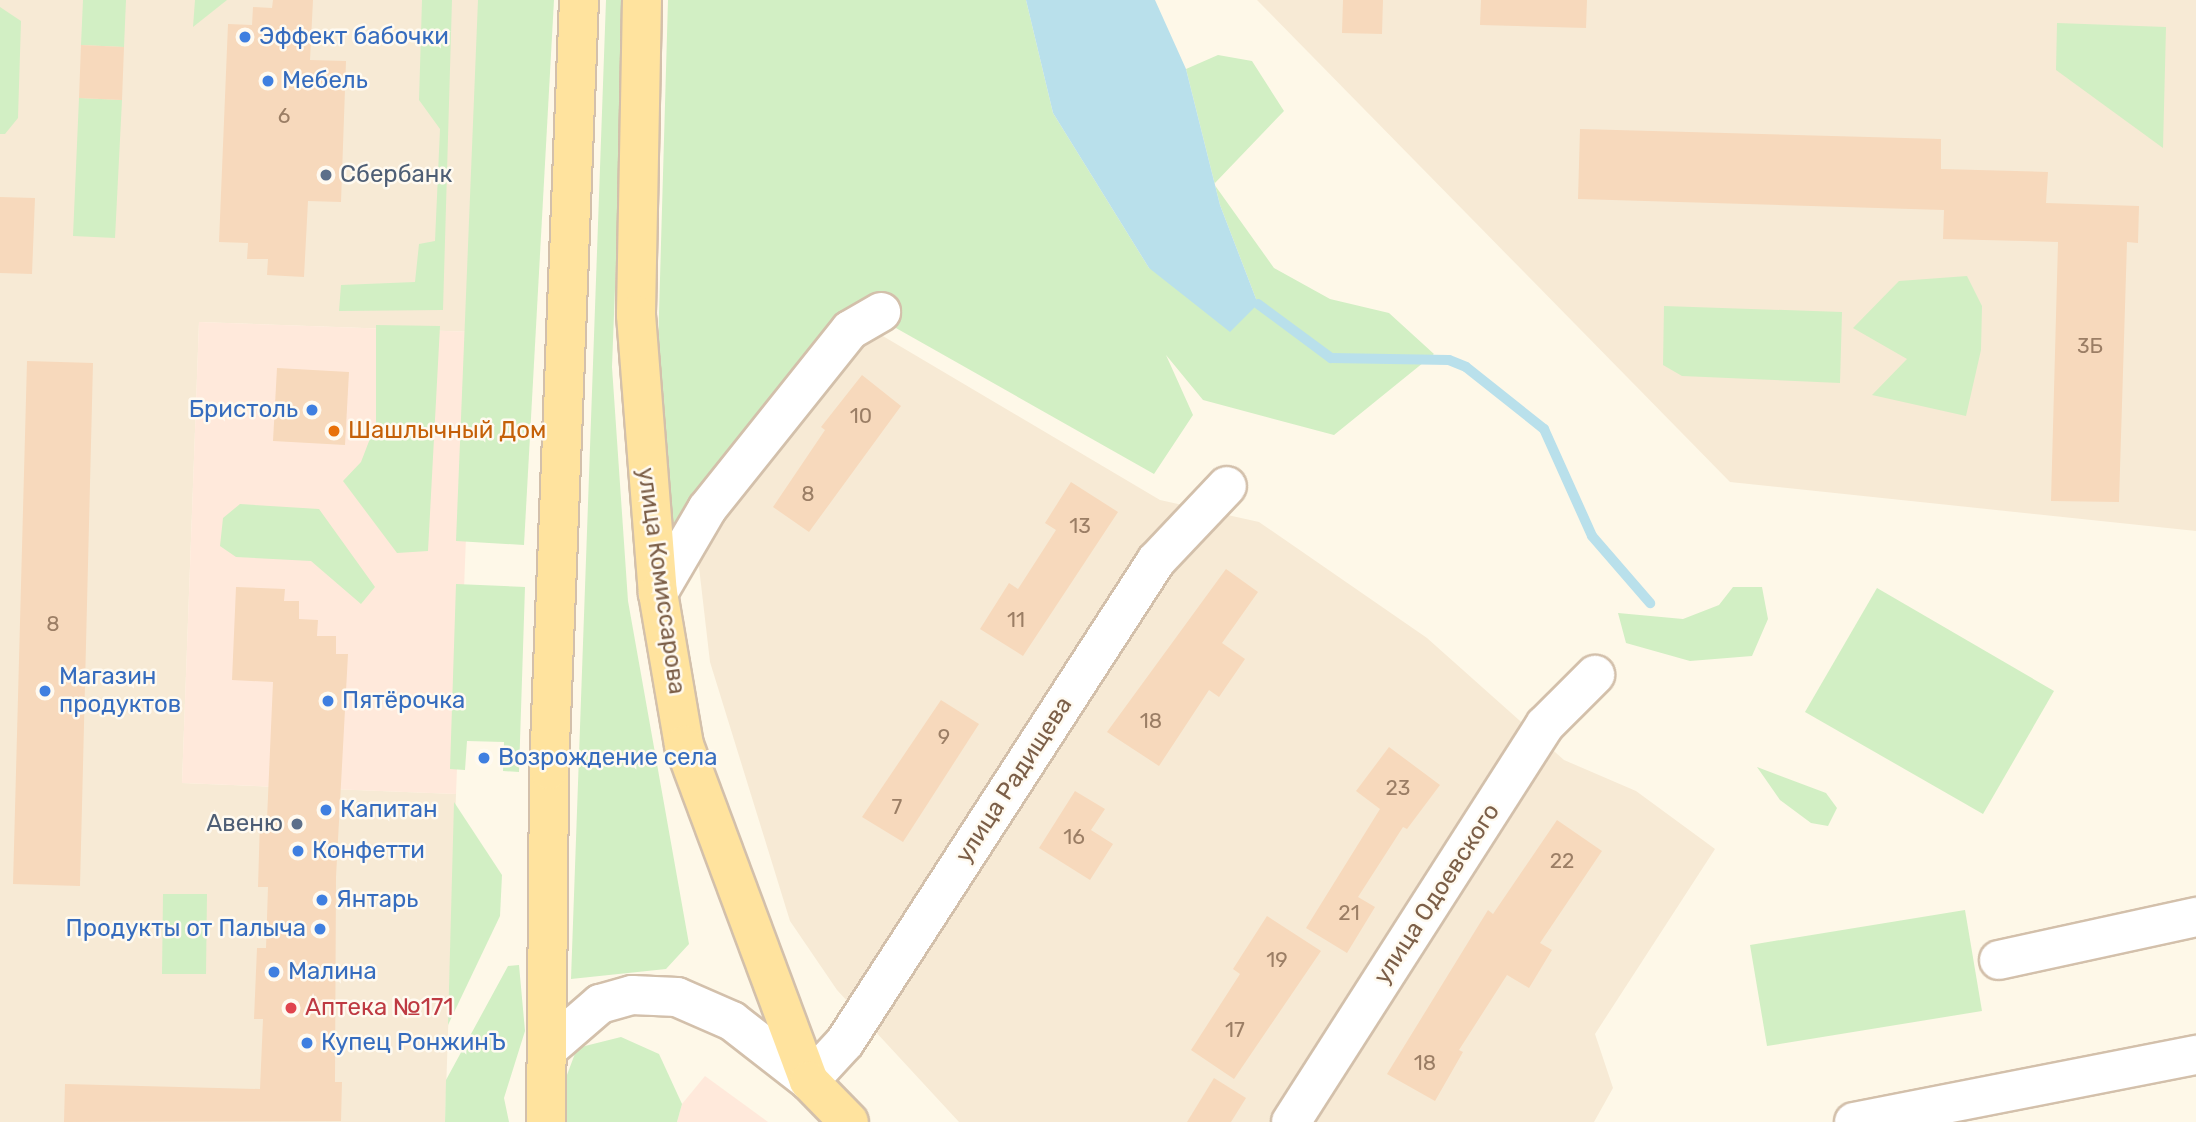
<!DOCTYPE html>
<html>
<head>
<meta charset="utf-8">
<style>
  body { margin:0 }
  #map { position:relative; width:2196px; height:1122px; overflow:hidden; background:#fef8e8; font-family:Rubik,sans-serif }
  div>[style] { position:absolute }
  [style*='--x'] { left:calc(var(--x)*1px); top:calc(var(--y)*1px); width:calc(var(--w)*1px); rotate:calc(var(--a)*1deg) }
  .residential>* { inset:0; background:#f7ead5 }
  .commercial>* { inset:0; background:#ffe9db }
  .green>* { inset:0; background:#d2efc4 }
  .water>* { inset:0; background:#b9e0eb }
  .stream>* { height:10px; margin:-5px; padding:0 5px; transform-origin:5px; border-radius:5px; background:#b9e0eb }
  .building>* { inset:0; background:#f7d9bc }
  .roads { filter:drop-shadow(2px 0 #d3c0ab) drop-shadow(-2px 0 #d3c0ab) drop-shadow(0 2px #d3c0ab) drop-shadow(0 -2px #d3c0ab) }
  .minor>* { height:38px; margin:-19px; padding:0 19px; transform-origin:19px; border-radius:19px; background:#fff }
  .major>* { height:38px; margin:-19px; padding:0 19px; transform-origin:19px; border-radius:19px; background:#ffe39e }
  .dots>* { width:19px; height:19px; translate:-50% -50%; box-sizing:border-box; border:4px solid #fffaf0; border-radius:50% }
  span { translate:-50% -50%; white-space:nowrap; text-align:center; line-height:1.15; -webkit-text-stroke:5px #fffaf0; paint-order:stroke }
  .number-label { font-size:21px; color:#9b7e65 }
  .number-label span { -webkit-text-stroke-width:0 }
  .shop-label { font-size:24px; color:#366cbe }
  .left { translate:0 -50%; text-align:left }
  .right { translate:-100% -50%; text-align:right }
  .service-label { font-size:24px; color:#4e5e75 }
  .food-label { font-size:24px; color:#c56008 }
  .street-label { font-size:24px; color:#7c5f48 }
  .health-label { font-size:24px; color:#be3a42 }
</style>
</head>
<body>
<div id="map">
  <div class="residential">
    <div style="clip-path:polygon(0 0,484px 0,474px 332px,199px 322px,182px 783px,456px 794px,445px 1122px,0 1122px)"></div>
    <div style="clip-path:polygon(1257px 0,2196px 0,2196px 531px,1730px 482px)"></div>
    <div style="clip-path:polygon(871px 329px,1160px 500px,1259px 522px,1427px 638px,1564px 760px,1636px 791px,1715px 849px,1595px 1034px,1613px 1088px,1594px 1122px,959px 1122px,837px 990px,790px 921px,710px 662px,697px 550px)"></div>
  </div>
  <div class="commercial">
    <div style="clip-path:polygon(199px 322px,474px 332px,456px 794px,182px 783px)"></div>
    <div style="clip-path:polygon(705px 1076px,768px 1122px,677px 1122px,682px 1104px)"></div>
  </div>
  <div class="green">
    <div style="clip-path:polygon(83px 0,126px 0,124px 47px,81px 45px)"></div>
    <div style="clip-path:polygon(195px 0,227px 0,193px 27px)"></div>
    <div style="clip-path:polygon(422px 0,452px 0,443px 310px,339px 311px,341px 285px,415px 282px,419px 244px,435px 241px,440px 129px,419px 100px)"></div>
    <div style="clip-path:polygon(478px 0,554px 0,524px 545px,456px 541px)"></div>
    <div style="clip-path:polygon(606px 0,626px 0,612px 367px,628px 601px,689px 944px,666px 969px,571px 979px)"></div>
    <div style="clip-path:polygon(668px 0,1026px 0,1053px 113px,1149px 268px,1258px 304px,1220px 205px,1186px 69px,1218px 55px,1252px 61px,1284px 111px,1214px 184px,1274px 268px,1330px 299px,1389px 313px,1434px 354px,1334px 435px,1203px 400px,1166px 355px,1193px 415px,1154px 474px,857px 306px,675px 535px,656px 418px)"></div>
    <div style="clip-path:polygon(0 7px,21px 21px,18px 118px,5px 134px,0 134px)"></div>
    <div style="clip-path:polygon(2057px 23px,2166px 27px,2163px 148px,2056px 70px)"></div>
    <div style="clip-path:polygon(79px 98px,122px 100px,115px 238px,73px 236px)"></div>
    <div style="clip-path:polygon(1967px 276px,1982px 306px,1981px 350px,1966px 416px,1872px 395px,1907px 359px,1853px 328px,1899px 281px)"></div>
    <div style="clip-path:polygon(1664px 306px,1842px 312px,1840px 383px,1682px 376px,1663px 365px)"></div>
    <div style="clip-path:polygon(376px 325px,440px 326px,428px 551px,397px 553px,343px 481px,361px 462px,376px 423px)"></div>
    <div style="clip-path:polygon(240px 504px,319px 509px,375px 587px,361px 604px,311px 561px,236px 557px,220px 546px,223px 518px)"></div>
    <div style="clip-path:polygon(456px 584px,525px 587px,519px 772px,503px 771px,504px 742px,467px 741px,465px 770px,450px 769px)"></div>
    <div style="clip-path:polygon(1733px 587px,1762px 587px,1768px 619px,1752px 656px,1690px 661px,1626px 643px,1618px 613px,1683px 619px,1719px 605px)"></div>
    <div style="clip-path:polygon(1877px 588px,2054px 691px,1983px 814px,1805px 712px)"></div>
    <div style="clip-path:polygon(1757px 767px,1826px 793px,1837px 808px,1828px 826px,1811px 823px,1780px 800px)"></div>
    <div style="clip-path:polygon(454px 802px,502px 875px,500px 916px,448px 1025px)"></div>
    <div style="clip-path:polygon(163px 894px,207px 894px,206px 974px,162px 974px)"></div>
    <div style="clip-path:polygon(1965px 910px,1982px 1011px,1767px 1046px,1750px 945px)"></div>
    <div style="clip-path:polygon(519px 965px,525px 1031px,504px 1098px,509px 1122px,445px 1122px,446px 1080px,508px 966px)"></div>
    <div style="clip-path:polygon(621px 1037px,659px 1054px,682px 1104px,677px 1122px,565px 1122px,564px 1083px,577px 1048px)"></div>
  </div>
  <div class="water">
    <div style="clip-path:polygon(1026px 0,1155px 0,1186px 69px,1220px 205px,1258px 304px,1230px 332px,1149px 268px,1053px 113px)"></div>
  </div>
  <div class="stream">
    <div style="--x:1258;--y:304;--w:91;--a:36.5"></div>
    <div style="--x:1331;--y:358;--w:118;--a:1"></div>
    <div style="--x:1449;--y:360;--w:18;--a:22"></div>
    <div style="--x:1466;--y:367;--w:100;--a:38.5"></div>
    <div style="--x:1544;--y:429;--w:117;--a:65.8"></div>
    <div style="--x:1592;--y:536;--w:89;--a:49.1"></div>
  </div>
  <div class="building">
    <div style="clip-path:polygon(273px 0,313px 0,310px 60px,346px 61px,341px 202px,308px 201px,304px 277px,267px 275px,268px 259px,247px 259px,248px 243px,219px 242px,228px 24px,252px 25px,253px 7px,272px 8px)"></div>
    <div style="clip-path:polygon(1343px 0,1383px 0,1382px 34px,1342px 33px)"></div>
    <div style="clip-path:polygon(1481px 0,1587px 0,1586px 28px,1480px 25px)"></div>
    <div style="clip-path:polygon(81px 45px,124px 47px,122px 100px,79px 98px)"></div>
    <div style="clip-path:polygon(1580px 129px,1941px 139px,1941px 169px,2048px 172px,2046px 203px,2139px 206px,2138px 243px,2127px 242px,2119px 502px,2051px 501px,2058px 242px,1943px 239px,1944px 210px,1578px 199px)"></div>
    <div style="clip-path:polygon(0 197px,35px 198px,32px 274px,0 273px)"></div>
    <div style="clip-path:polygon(27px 361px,93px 363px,80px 886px,13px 884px)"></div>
    <div style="clip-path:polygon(277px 368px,349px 372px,345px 445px,273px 441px)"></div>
    <div style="clip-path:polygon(862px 375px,901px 406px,809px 532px,773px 507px,825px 430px,821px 427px)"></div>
    <div style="clip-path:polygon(1071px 482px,1118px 512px,1023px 656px,980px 629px,1009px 583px,1018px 589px,1056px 530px,1045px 523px)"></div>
    <div style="clip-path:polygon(1226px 569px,1258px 592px,1222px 643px,1245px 659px,1219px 697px,1209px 690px,1159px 766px,1107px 732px)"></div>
    <div style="clip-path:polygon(236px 587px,285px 589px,284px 601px,299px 601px,299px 619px,318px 620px,317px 636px,336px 636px,336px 654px,348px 654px,336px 877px,335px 1082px,342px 1082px,341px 1121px,64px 1122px,65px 1084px,260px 1089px,263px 1019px,254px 1019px,257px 948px,266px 948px,268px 887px,258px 887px,260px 819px,267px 819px,273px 682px,232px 680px)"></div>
    <div style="clip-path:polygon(941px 700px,979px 724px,903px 842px,862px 817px)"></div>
    <div style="clip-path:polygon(1389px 747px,1440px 785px,1407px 829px,1403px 827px,1358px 897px,1375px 907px,1347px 953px,1306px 928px,1380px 809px,1356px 791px)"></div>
    <div style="clip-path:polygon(1075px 791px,1105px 809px,1091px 830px,1113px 844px,1090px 880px,1039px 848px)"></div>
    <div style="clip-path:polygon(1557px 820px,1602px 851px,1540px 943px,1552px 950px,1529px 988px,1507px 975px,1459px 1050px,1463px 1052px,1435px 1101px,1387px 1074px,1488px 910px,1493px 914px)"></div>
    <div style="clip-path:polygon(1267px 916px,1321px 951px,1234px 1079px,1191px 1050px,1240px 974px,1233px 969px)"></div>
    <div style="clip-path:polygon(1214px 1078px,1246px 1098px,1231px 1122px,1187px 1122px)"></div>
  </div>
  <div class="roads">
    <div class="minor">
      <div style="--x:658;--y:593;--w:97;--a:-59.7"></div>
      <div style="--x:707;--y:509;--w:229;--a:-51.4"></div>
      <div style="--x:850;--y:330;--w:36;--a:-30"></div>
      <div style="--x:1999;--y:960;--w:202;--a:-12.3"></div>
      <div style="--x:548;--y:1049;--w:69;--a:-40.9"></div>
      <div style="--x:600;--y:1004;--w:33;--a:-16"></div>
      <div style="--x:632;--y:995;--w:45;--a:2.5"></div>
      <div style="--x:677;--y:997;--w:60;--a:23.6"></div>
      <div style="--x:732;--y:1021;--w:98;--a:37.9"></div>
      <div style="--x:809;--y:1081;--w:53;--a:-47.3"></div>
      <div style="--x:845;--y:1042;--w:573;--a:-57.11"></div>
      <div style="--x:1156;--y:561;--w:103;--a:-46.6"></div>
      <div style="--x:1291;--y:1122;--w:471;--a:-57.4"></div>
      <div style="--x:1545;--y:725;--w:71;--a:-45"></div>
      <div style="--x:1854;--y:1122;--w:349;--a:-11.1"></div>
    </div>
    <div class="major">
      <div style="--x:642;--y:0;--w:315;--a:91.1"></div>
      <div style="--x:636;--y:315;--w:279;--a:85.5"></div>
      <div style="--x:658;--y:593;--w:154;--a:80.3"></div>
      <div style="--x:684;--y:745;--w:358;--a:69.6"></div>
      <div style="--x:809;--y:1081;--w:57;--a:45.7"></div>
      <div style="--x:546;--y:1122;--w:352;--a:-89.5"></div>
      <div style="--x:549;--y:770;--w:771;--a:-87.77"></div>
    </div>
  </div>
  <div class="dots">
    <div style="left:245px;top:37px;background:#3f7fe0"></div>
    <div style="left:268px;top:81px;background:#3f7fe0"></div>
    <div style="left:326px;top:175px;background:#5c6f8a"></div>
    <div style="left:312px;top:410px;background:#3f7fe0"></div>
    <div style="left:334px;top:431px;background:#e8710a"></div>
    <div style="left:45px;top:691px;background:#3f7fe0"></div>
    <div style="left:328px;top:701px;background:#3f7fe0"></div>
    <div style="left:484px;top:758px;background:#3f7fe0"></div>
    <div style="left:326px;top:810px;background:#3f7fe0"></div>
    <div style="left:297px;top:824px;background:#5c6f8a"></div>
    <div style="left:298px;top:851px;background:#3f7fe0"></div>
    <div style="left:322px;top:900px;background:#3f7fe0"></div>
    <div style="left:320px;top:929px;background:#3f7fe0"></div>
    <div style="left:274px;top:972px;background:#3f7fe0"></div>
    <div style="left:291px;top:1008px;background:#e0444e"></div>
    <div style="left:307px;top:1043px;background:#3f7fe0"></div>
  </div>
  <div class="number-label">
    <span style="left:284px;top:116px">6</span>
    <span style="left:2090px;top:346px">3Б</span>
    <span style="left:861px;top:416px">10</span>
    <span style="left:808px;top:494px">8</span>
    <span style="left:1080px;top:526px">13</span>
    <span style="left:1016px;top:620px">11</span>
    <span style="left:53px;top:624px">8</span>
    <span style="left:1151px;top:721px">18</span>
    <span style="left:944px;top:737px">9</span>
    <span style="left:1398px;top:788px">23</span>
    <span style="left:897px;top:807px">7</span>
    <span style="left:1074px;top:837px">16</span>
    <span style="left:1562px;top:861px">22</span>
    <span style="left:1349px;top:913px">21</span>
    <span style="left:1277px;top:960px">19</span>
    <span style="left:1235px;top:1030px">17</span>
    <span style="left:1425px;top:1063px">18</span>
  </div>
  <div class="shop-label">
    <span class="left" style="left:259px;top:37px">Эффект бабочки</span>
    <span class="left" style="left:282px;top:81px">Мебель</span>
    <span class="right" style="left:298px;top:410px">Бристоль</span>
    <span class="left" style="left:59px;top:691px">Магазин<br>продуктов</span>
    <span class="left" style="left:342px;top:701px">Пятёрочка</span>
    <span class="left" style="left:498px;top:758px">Возрождение села</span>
    <span class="left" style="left:340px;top:810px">Капитан</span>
    <span class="left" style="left:312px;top:851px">Конфетти</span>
    <span class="left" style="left:336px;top:900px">Янтарь</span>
    <span class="right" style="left:306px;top:929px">Продукты от Палыча</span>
    <span class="left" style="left:288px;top:972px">Малина</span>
    <span class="left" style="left:321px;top:1043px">Купец РонжинЪ</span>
  </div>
  <div class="service-label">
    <span class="left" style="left:340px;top:175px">Сбербанк</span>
    <span class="right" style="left:283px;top:824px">Авеню</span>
  </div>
  <div class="food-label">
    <span class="left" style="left:348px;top:431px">Шашлычный Дом</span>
  </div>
  <div class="street-label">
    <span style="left:661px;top:581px;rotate:82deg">улица Комиссарова</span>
    <span style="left:1014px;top:780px;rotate:-57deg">улица Радищева</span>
    <span style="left:1437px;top:894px;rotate:-57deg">улица Одоевского</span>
  </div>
  <div class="health-label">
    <span class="left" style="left:305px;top:1008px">Аптека №171</span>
  </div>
</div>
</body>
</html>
